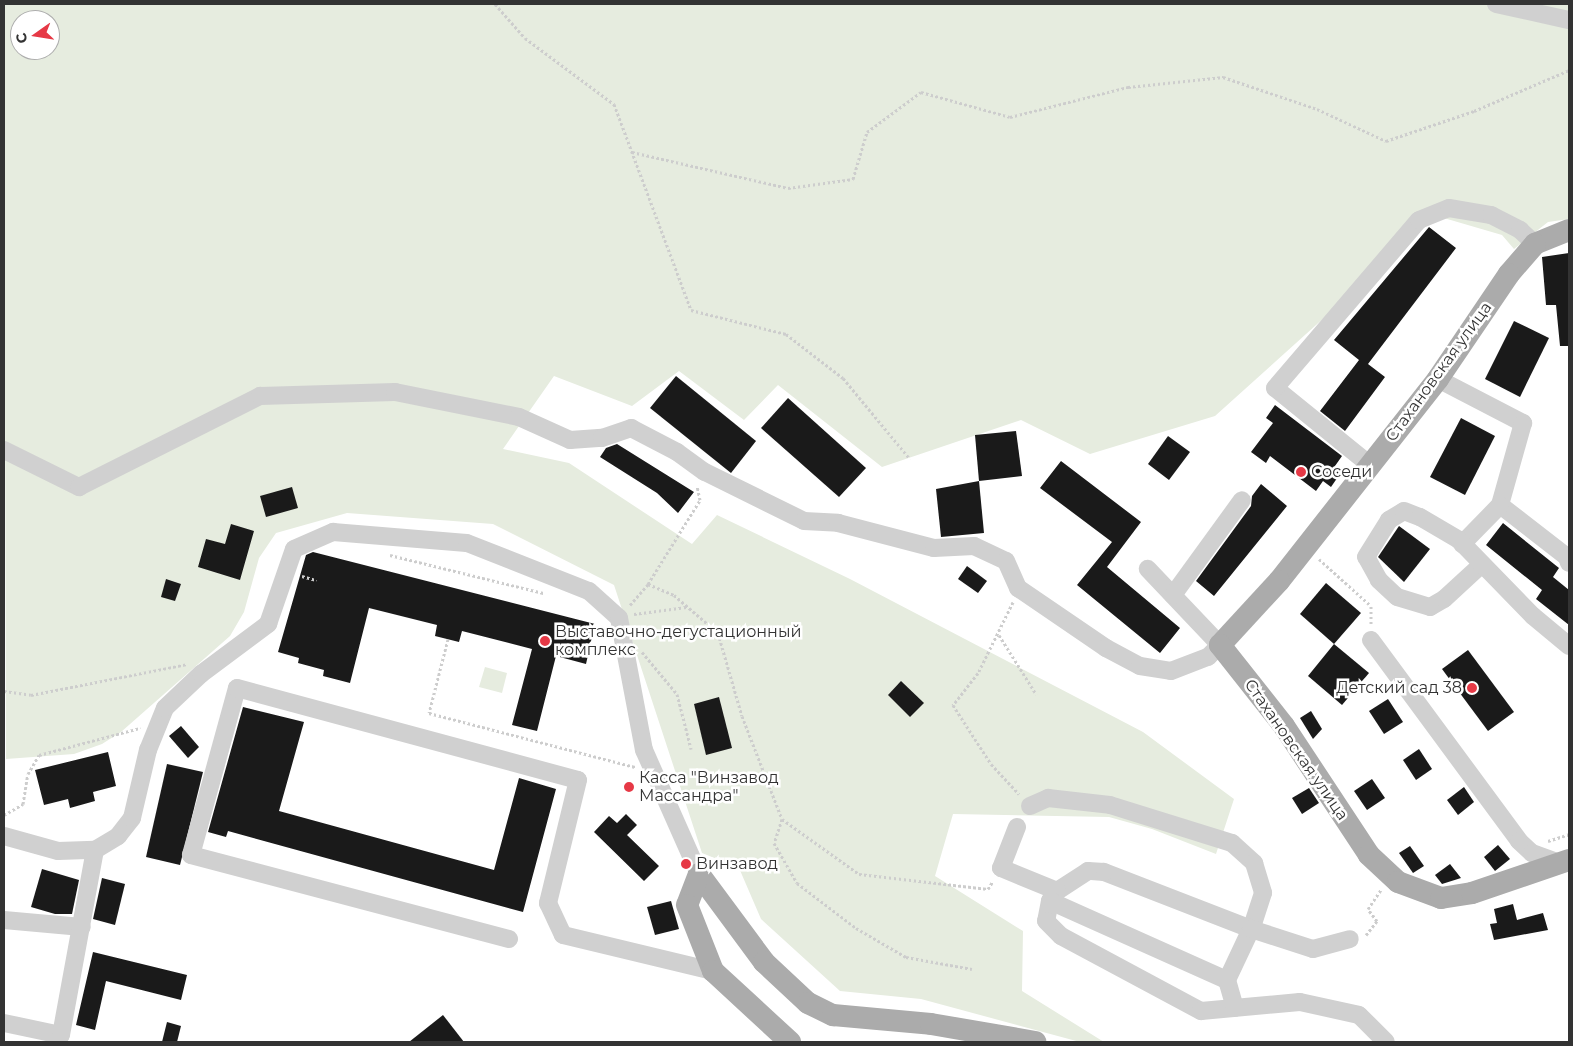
<!DOCTYPE html>
<html>
<head>
<meta charset="utf-8">
<style>
  body { margin:0 }
  #map { position:relative; width:1573px; height:1046px; overflow:hidden; background:#fff; font-family:Montserrat,sans-serif }
  div>[style] { position:absolute }
  [style*='--x'] { left:calc(var(--x)*1px); top:calc(var(--y)*1px); width:calc(var(--w)*1px); rotate:calc(var(--a)*1deg) }
  .green>* { inset:0; background:#e6ecdf }
  .building>* { inset:0; background:#1a1a1a }
  .path>* { height:3px; margin-top:-1.5px; transform-origin:0; background:repeating-linear-gradient(90deg,#cdcdcd 0 2.5px,transparent 0 5px) }
  .minor>* { height:18px; margin:-9px; padding:0 9px; transform-origin:9px; border-radius:9px; background:#d0d0d0 }
  .major>* { height:22px; margin:-11px; padding:0 11px; transform-origin:11px; border-radius:11px; background:#ababab }
  .dots>* { width:14px; height:14px; translate:-50% -50%; box-sizing:border-box; border:2px solid #fff; border-radius:50% }
  span { translate:-50% -50%; white-space:nowrap; text-align:center; line-height:1.15; -webkit-text-stroke:5px #fff; paint-order:stroke }
  .street-label { font-size:16px; color:#333 }
  .poi-label { font-size:16px; color:#333 }
  .left { translate:0 -50%; text-align:left }
  .right { translate:-100% -50%; text-align:right }
  .frame { position:absolute; inset:0; border:5px solid #333; pointer-events:none }
  .north { position:absolute; left:10px; top:10px; width:50px; height:50px; box-sizing:border-box; background:#fff; border:1px solid #adadad; border-radius:50%; rotate:257deg; font-size:14px; font-weight:700; line-height:20px; text-align:center; color:#333 }
  .north::after { content:''; display:block; margin:auto; width:18px; height:22px; background:#e63946; clip-path:polygon(50% 0,100% 100%,50% 72%,0 100%) }
</style>
</head>
<body>
<div id="map">
  <div class="green">
    <div style="clip-path:polygon(evenodd,4px 4px,1569px 4px,1569px 219px,1548px 222px,1514px 249px,1502px 235px,1437px 216px,1215px 416px,1090px 454px,1021px 420px,882px 467px,778px 385px,744px 420px,679px 371px,632px 406px,554px 376px,503px 449px,569px 463px,692px 544px,717px 515px,850px 579px,1143px 732px,1234px 799px,1216px 854px,1152px 829px,1109px 817px,953px 814px,935px 876px,1023px 931px,1022px 991px,1104px 1042px,1080px 1042px,921px 999px,840px 991px,761px 919px,739px 868px,702px 853px,614px 585px,493px 524px,347px 513px,276px 533px,259px 558px,244px 612px,230px 636px,121px 732px,102px 744px,74px 754px,6px 759px,4px 4px,20px 20px,50px 20px,50px 50px,20px 50px,20px 20px)"></div>
    <div style="clip-path:polygon(485px 667px,507px 673px,502px 693px,479px 687px)"></div>
  </div>
  <div class="building">
    <div style="clip-path:polygon(1429px 227px,1456px 248px,1368px 364px,1385px 377px,1345px 431px,1320px 411px,1359px 360px,1334px 340px)"></div>
    <div style="clip-path:polygon(1569px 253px,1569px 346px,1560px 346px,1556px 305px,1546px 305px,1542px 257px)"></div>
    <div style="clip-path:polygon(1514px 321px,1549px 338px,1520px 397px,1485px 379px)"></div>
    <div style="clip-path:polygon(676px 376px,756px 441px,731px 473px,650px 408px)"></div>
    <div style="clip-path:polygon(788px 398px,866px 468px,839px 497px,761px 428px)"></div>
    <div style="clip-path:polygon(1275px 405px,1342px 456px,1335px 466px,1342px 471px,1331px 487px,1323px 481px,1316px 491px,1270px 456px,1266px 463px,1251px 452px,1273px 423px,1266px 418px)"></div>
    <div style="clip-path:polygon(1461px 418px,1495px 436px,1465px 495px,1430px 477px)"></div>
    <div style="clip-path:polygon(1016px 431px,1022px 476px,979px 481px,975px 435px)"></div>
    <div style="clip-path:polygon(1168px 436px,1190px 452px,1169px 480px,1148px 464px)"></div>
    <div style="clip-path:polygon(617px 444px,694px 492px,678px 513px,657px 493px,600px 457px,606px 448px)"></div>
    <div style="clip-path:polygon(1061px 461px,1141px 522px,1107px 567px,1180px 628px,1160px 653px,1077px 585px,1112px 542px,1040px 488px)"></div>
    <div style="clip-path:polygon(979px 481px,984px 533px,941px 537px,936px 489px)"></div>
    <div style="clip-path:polygon(1261px 484px,1287px 506px,1214px 596px,1196px 581px,1251px 506px,1252px 496px)"></div>
    <div style="clip-path:polygon(292px 487px,298px 508px,266px 517px,260px 496px)"></div>
    <div style="clip-path:polygon(1503px 523px,1559px 568px,1553px 577px,1569px 590px,1569px 625px,1536px 599px,1542px 590px,1486px 545px)"></div>
    <div style="clip-path:polygon(231px 524px,254px 531px,240px 580px,198px 567px,206px 539px,225px 544px)"></div>
    <div style="clip-path:polygon(1399px 526px,1430px 549px,1404px 582px,1378px 557px)"></div>
    <div style="clip-path:polygon(313px 552px,595px 624px,586px 664px,556px 656px,537px 731px,512px 725px,532px 649px,462px 631px,459px 642px,435px 636px,437px 625px,369px 608px,350px 683px,323px 676px,324px 670px,298px 663px,299px 658px,278px 652px,306px 555px)"></div>
    <div style="clip-path:polygon(967px 566px,987px 581px,978px 593px,958px 579px)"></div>
    <div style="clip-path:polygon(166px 579px,181px 584px,175px 601px,161px 597px)"></div>
    <div style="clip-path:polygon(1326px 583px,1361px 613px,1334px 644px,1300px 614px)"></div>
    <div style="clip-path:polygon(1334px 644px,1369px 673px,1342px 705px,1308px 676px)"></div>
    <div style="clip-path:polygon(1468px 650px,1514px 712px,1488px 731px,1442px 669px)"></div>
    <div style="clip-path:polygon(901px 681px,924px 703px,910px 717px,888px 695px)"></div>
    <div style="clip-path:polygon(719px 697px,732px 748px,706px 755px,694px 704px)"></div>
    <div style="clip-path:polygon(1388px 699px,1403px 722px,1384px 734px,1369px 711px)"></div>
    <div style="clip-path:polygon(243px 707px,304px 722px,279px 811px,494px 870px,519px 778px,556px 789px,523px 912px,228px 831px,226px 837px,208px 832px)"></div>
    <div style="clip-path:polygon(1311px 711px,1322px 729px,1313px 739px,1300px 718px)"></div>
    <div style="clip-path:polygon(181px 726px,199px 747px,188px 758px,169px 736px)"></div>
    <div style="clip-path:polygon(1419px 749px,1432px 769px,1416px 780px,1403px 760px)"></div>
    <div style="clip-path:polygon(108px 752px,116px 786px,93px 792px,95px 801px,70px 808px,68px 799px,44px 805px,35px 770px)"></div>
    <div style="clip-path:polygon(167px 764px,203px 772px,180px 865px,146px 857px)"></div>
    <div style="clip-path:polygon(1372px 779px,1385px 798px,1367px 810px,1354px 791px)"></div>
    <div style="clip-path:polygon(1464px 787px,1474px 802px,1458px 815px,1447px 800px)"></div>
    <div style="clip-path:polygon(1309px 788px,1319px 803px,1302px 814px,1292px 798px)"></div>
    <div style="clip-path:polygon(626px 814px,637px 825px,627px 835px,659px 866px,644px 881px,594px 832px,609px 816px,617px 823px)"></div>
    <div style="clip-path:polygon(1498px 845px,1510px 859px,1495px 871px,1484px 857px)"></div>
    <div style="clip-path:polygon(1410px 846px,1424px 866px,1413px 873px,1399px 853px)"></div>
    <div style="clip-path:polygon(1450px 864px,1461px 878px,1442px 884px,1435px 875px)"></div>
    <div style="clip-path:polygon(42px 869px,79px 880px,72px 914px,55px 914px,31px 907px)"></div>
    <div style="clip-path:polygon(102px 878px,125px 884px,115px 925px,93px 919px)"></div>
    <div style="clip-path:polygon(671px 901px,679px 929px,655px 935px,647px 907px)"></div>
    <div style="clip-path:polygon(1513px 904px,1517px 920px,1543px 913px,1548px 930px,1494px 940px,1490px 924px,1497px 923px,1494px 909px)"></div>
    <div style="clip-path:polygon(93px 952px,187px 975px,181px 1000px,106px 981px,95px 1030px,76px 1025px)"></div>
    <div style="clip-path:polygon(443px 1015px,464px 1042px,409px 1042px)"></div>
    <div style="clip-path:polygon(167px 1022px,181px 1026px,177px 1042px,162px 1042px)"></div>
  </div>
  <div class="path">
    <div style="--x:495;--y:4;--w:45;--a:48.6"></div>
    <div style="--x:525;--y:38;--w:111;--a:36.6"></div>
    <div style="--x:614;--y:104;--w:220;--a:69.5"></div>
    <div style="--x:691;--y:310;--w:98;--a:14.2"></div>
    <div style="--x:786;--y:334;--w:72;--a:37.7"></div>
    <div style="--x:843;--y:378;--w:105;--a:50.4"></div>
    <div style="--x:632;--y:152;--w:160;--a:13"></div>
    <div style="--x:788;--y:188;--w:66;--a:-7.9"></div>
    <div style="--x:853;--y:179;--w:49;--a:-73.4"></div>
    <div style="--x:867;--y:132;--w:67;--a:-36.5"></div>
    <div style="--x:921;--y:92;--w:92;--a:15.7"></div>
    <div style="--x:1010;--y:117;--w:122;--a:-14.3"></div>
    <div style="--x:1128;--y:87;--w:96;--a:-6"></div>
    <div style="--x:1223;--y:77;--w:99;--a:18.8"></div>
    <div style="--x:1317;--y:109;--w:76;--a:24.9"></div>
    <div style="--x:1386;--y:141;--w:93;--a:-18.8"></div>
    <div style="--x:1474;--y:111;--w:103;--a:-23.3"></div>
    <div style="--x:390;--y:555;--w:159;--a:13.9"></div>
    <div style="--x:1319;--y:559;--w:70;--a:42.1"></div>
    <div style="--x:1371;--y:606;--w:18;--a:90"></div>
    <div style="--x:302;--y:576;--w:15;--a:16"></div>
    <div style="--x:648;--y:584;--w:28;--a:23"></div>
    <div style="--x:674;--y:595;--w:58;--a:40.8"></div>
    <div style="--x:718;--y:633;--w:86;--a:73.9"></div>
    <div style="--x:742;--y:716;--w:110;--a:68.8"></div>
    <div style="--x:782;--y:819;--w:95;--a:35.5"></div>
    <div style="--x:859;--y:874;--w:130;--a:6.6"></div>
    <div style="--x:988;--y:889;--w:9;--a:-58"></div>
    <div style="--x:1013;--y:602;--w:79;--a:116.2"></div>
    <div style="--x:978;--y:673;--w:41;--a:128"></div>
    <div style="--x:953;--y:705;--w:70;--a:57.2"></div>
    <div style="--x:991;--y:764;--w:41;--a:47"></div>
    <div style="--x:630;--y:605;--w:28;--a:-49"></div>
    <div style="--x:648;--y:584;--w:99;--a:-58.2"></div>
    <div style="--x:700;--y:500;--w:14;--a:-102"></div>
    <div style="--x:634;--y:614;--w:53;--a:-7.5"></div>
    <div style="--x:999;--y:635;--w:70;--a:57.9"></div>
    <div style="--x:448;--y:639;--w:76;--a:104.4"></div>
    <div style="--x:429;--y:713;--w:213;--a:14.7"></div>
    <div style="--x:642;--y:652;--w:55;--a:50.2"></div>
    <div style="--x:677;--y:694;--w:57;--a:75.7"></div>
    <div style="--x:4;--y:691;--w:27;--a:8"></div>
    <div style="--x:31;--y:695;--w:159;--a:-11.2"></div>
    <div style="--x:4;--y:815;--w:22;--a:-30"></div>
    <div style="--x:23;--y:804;--w:30;--a:-81"></div>
    <div style="--x:28;--y:774;--w:22;--a:-60"></div>
    <div style="--x:39;--y:755;--w:105;--a:-15"></div>
    <div style="--x:782;--y:819;--w:25;--a:108"></div>
    <div style="--x:774;--y:843;--w:46;--a:60.1"></div>
    <div style="--x:797;--y:883;--w:74;--a:37.3"></div>
    <div style="--x:856;--y:928;--w:58;--a:30.1"></div>
    <div style="--x:906;--y:957;--w:67;--a:10.3"></div>
    <div style="--x:1548;--y:841;--w:22;--a:-18"></div>
    <div style="--x:1366;--y:935;--w:18;--a:-52"></div>
    <div style="--x:1377;--y:921;--w:15;--a:-127"></div>
    <div style="--x:1368;--y:909;--w:23;--a:-56"></div>
  </div>
  <div class="minor">
    <div style="--x:1496;--y:4;--w:75;--a:12.4"></div>
    <div style="--x:1438;--y:379;--w:96;--a:27.4"></div>
    <div style="--x:1523;--y:423;--w:85;--a:105.7"></div>
    <div style="--x:1500;--y:505;--w:85;--a:37.8"></div>
    <div style="--x:1567;--y:557;--w:6;--a:72"></div>
    <div style="--x:4;--y:450;--w:84;--a:26.3"></div>
    <div style="--x:79;--y:487;--w:203;--a:-26.7"></div>
    <div style="--x:260;--y:396;--w:135;--a:-1.7"></div>
    <div style="--x:395;--y:392;--w:126;--a:11.4"></div>
    <div style="--x:519;--y:417;--w:56;--a:24.3"></div>
    <div style="--x:570;--y:440;--w:32;--a:-4"></div>
    <div style="--x:602;--y:438;--w:31;--a:-19"></div>
    <div style="--x:631;--y:428;--w:52;--a:27.6"></div>
    <div style="--x:677;--y:452;--w:34;--a:36"></div>
    <div style="--x:705;--y:472;--w:110;--a:26.3"></div>
    <div style="--x:804;--y:521;--w:34;--a:3"></div>
    <div style="--x:838;--y:523;--w:99;--a:14.6"></div>
    <div style="--x:934;--y:548;--w:40;--a:-2.9"></div>
    <div style="--x:974;--y:546;--w:35;--a:25"></div>
    <div style="--x:1006;--y:561;--w:30;--a:66"></div>
    <div style="--x:1018;--y:588;--w:107;--a:34.3"></div>
    <div style="--x:1106;--y:648;--w:38;--a:28"></div>
    <div style="--x:1140;--y:666;--w:31;--a:9"></div>
    <div style="--x:1171;--y:671;--w:40;--a:-21"></div>
    <div style="--x:1208;--y:657;--w:17;--a:-45"></div>
    <div style="--x:1220;--y:645;--w:105;--a:-133.5"></div>
    <div style="--x:1370;--y:465;--w:122;--a:-141"></div>
    <div style="--x:1275;--y:388;--w:221;--a:-49.4"></div>
    <div style="--x:1419;--y:220;--w:32;--a:-22"></div>
    <div style="--x:1449;--y:208;--w:43;--a:9.5"></div>
    <div style="--x:1491;--y:215;--w:33;--a:27"></div>
    <div style="--x:1520;--y:230;--w:21;--a:43"></div>
    <div style="--x:1462;--y:544;--w:54;--a:-45.7"></div>
    <div style="--x:1481;--y:565;--w:50;--a:137.4"></div>
    <div style="--x:1444;--y:599;--w:16;--a:150"></div>
    <div style="--x:1430;--y:607;--w:34;--a:-163"></div>
    <div style="--x:1397;--y:597;--w:25;--a:-137"></div>
    <div style="--x:1379;--y:580;--w:26;--a:-119"></div>
    <div style="--x:1366;--y:557;--w:44;--a:-58.1"></div>
    <div style="--x:1389;--y:520;--w:17;--a:-31"></div>
    <div style="--x:1404;--y:511;--w:17;--a:21"></div>
    <div style="--x:1420;--y:517;--w:45;--a:30.5"></div>
    <div style="--x:1459;--y:540;--w:106;--a:45.8"></div>
    <div style="--x:1533;--y:616;--w:47;--a:39.8"></div>
    <div style="--x:1173;--y:595;--w:117;--a:-54"></div>
    <div style="--x:1371;--y:640;--w:250;--a:53.6"></div>
    <div style="--x:1519;--y:841;--w:18;--a:43"></div>
    <div style="--x:1532;--y:853;--w:30;--a:20"></div>
    <div style="--x:1030;--y:806;--w:20;--a:-24"></div>
    <div style="--x:1048;--y:798;--w:62;--a:6.4"></div>
    <div style="--x:1110;--y:805;--w:128;--a:17.3"></div>
    <div style="--x:1232;--y:843;--w:30;--a:42"></div>
    <div style="--x:1254;--y:863;--w:31;--a:73"></div>
    <div style="--x:1263;--y:893;--w:38;--a:108"></div>
    <div style="--x:1251;--y:929;--w:158;--a:-158.8"></div>
    <div style="--x:1104;--y:872;--w:16;--a:-176"></div>
    <div style="--x:1088;--y:871;--w:37;--a:147"></div>
    <div style="--x:1057;--y:891;--w:12;--a:125"></div>
    <div style="--x:1050;--y:901;--w:20;--a:101"></div>
    <div style="--x:1046;--y:921;--w:21;--a:45"></div>
    <div style="--x:1061;--y:936;--w:159;--a:28.2"></div>
    <div style="--x:1201;--y:1011;--w:99;--a:-5.2"></div>
    <div style="--x:1300;--y:1002;--w:60;--a:12.4"></div>
    <div style="--x:1359;--y:1015;--w:38;--a:45"></div>
    <div style="--x:1017;--y:827;--w:44;--a:111.3"></div>
    <div style="--x:1001;--y:868;--w:61;--a:22.3"></div>
    <div style="--x:4;--y:836;--w:56;--a:15.5"></div>
    <div style="--x:58;--y:851;--w:37;--a:-2"></div>
    <div style="--x:95;--y:850;--w:27;--a:-31"></div>
    <div style="--x:118;--y:836;--w:23;--a:-52"></div>
    <div style="--x:132;--y:818;--w:70;--a:-76.8"></div>
    <div style="--x:148;--y:750;--w:45;--a:-68"></div>
    <div style="--x:165;--y:708;--w:50;--a:-43.4"></div>
    <div style="--x:201;--y:674;--w:84;--a:-36.7"></div>
    <div style="--x:268;--y:624;--w:79;--a:-70.9"></div>
    <div style="--x:294;--y:549;--w:43;--a:-23.6"></div>
    <div style="--x:333;--y:532;--w:134;--a:4.7"></div>
    <div style="--x:467;--y:543;--w:131;--a:21.5"></div>
    <div style="--x:589;--y:591;--w:40;--a:42"></div>
    <div style="--x:619;--y:618;--w:134;--a:79.3"></div>
    <div style="--x:644;--y:750;--w:136;--a:66.1"></div>
    <div style="--x:1050;--y:901;--w:194;--a:24.1"></div>
    <div style="--x:1227;--y:980;--w:29;--a:74"></div>
    <div style="--x:4;--y:920;--w:78;--a:5.1"></div>
    <div style="--x:509;--y:939;--w:329;--a:-165.2"></div>
    <div style="--x:191;--y:855;--w:173;--a:-74.6"></div>
    <div style="--x:237;--y:688;--w:353;--a:15.1"></div>
    <div style="--x:578;--y:780;--w:127;--a:103.7"></div>
    <div style="--x:548;--y:903;--w:35;--a:65"></div>
    <div style="--x:563;--y:935;--w:154;--a:13.5"></div>
    <div style="--x:1227;--y:980;--w:56;--a:-64.8"></div>
    <div style="--x:1251;--y:929;--w:65;--a:17.9"></div>
    <div style="--x:1313;--y:949;--w:38;--a:-15"></div>
    <div style="--x:4;--y:1023;--w:58;--a:11.9"></div>
    <div style="--x:61;--y:1035;--w:188;--a:-79.6"></div>
  </div>
  <div class="major">
    <div style="--x:1569;--y:230;--w:37;--a:158"></div>
    <div style="--x:1535;--y:244;--w:40;--a:131"></div>
    <div style="--x:1509;--y:274;--w:127;--a:124.1"></div>
    <div style="--x:1438;--y:379;--w:257;--a:128.2"></div>
    <div style="--x:1279;--y:581;--w:87;--a:132.7"></div>
    <div style="--x:1220;--y:645;--w:103;--a:51.7"></div>
    <div style="--x:1284;--y:726;--w:154;--a:56.6"></div>
    <div style="--x:1369;--y:855;--w:40;--a:43"></div>
    <div style="--x:1398;--y:882;--w:46;--a:20.4"></div>
    <div style="--x:1441;--y:898;--w:31;--a:-9"></div>
    <div style="--x:1472;--y:893;--w:102;--a:-18.8"></div>
    <div style="--x:699;--y:874;--w:109;--a:53.5"></div>
    <div style="--x:764;--y:962;--w:60;--a:43"></div>
    <div style="--x:808;--y:1003;--w:28;--a:26"></div>
    <div style="--x:833;--y:1015;--w:98;--a:5.2"></div>
    <div style="--x:931;--y:1024;--w:106;--a:9.8"></div>
    <div style="--x:699;--y:874;--w:33;--a:111"></div>
    <div style="--x:687;--y:905;--w:71;--a:68.5"></div>
    <div style="--x:713;--y:971;--w:105;--a:42.7"></div>
  </div>
  <div class="dots">
    <div style="left:1301px;top:472px;background:#e63946"></div>
    <div style="left:545px;top:641px;background:#e63946"></div>
    <div style="left:1472px;top:688px;background:#e63946"></div>
    <div style="left:629px;top:787px;background:#e63946"></div>
    <div style="left:686px;top:864px;background:#e63946"></div>
  </div>
  <div class="street-label">
    <span style="left:1439px;top:372px;rotate:-54deg">Стахановская улица</span>
    <span style="left:1296px;top:750px;rotate:55deg">Стахановская улица</span>
  </div>
  <div class="poi-label">
    <span class="left" style="left:1311px;top:472px">Соседи</span>
    <span class="left" style="left:555px;top:641px">Выставочно-дегустационный<br>комплекс</span>
    <span class="right" style="left:1462px;top:688px">Детский сад 38</span>
    <span class="left" style="left:639px;top:787px">Касса "Винзавод<br>Массандра"</span>
    <span class="left" style="left:696px;top:864px">Винзавод</span>
  </div>
  <div class="frame"></div>
  <div class="north">С</div>
</div>
</body>
</html>
